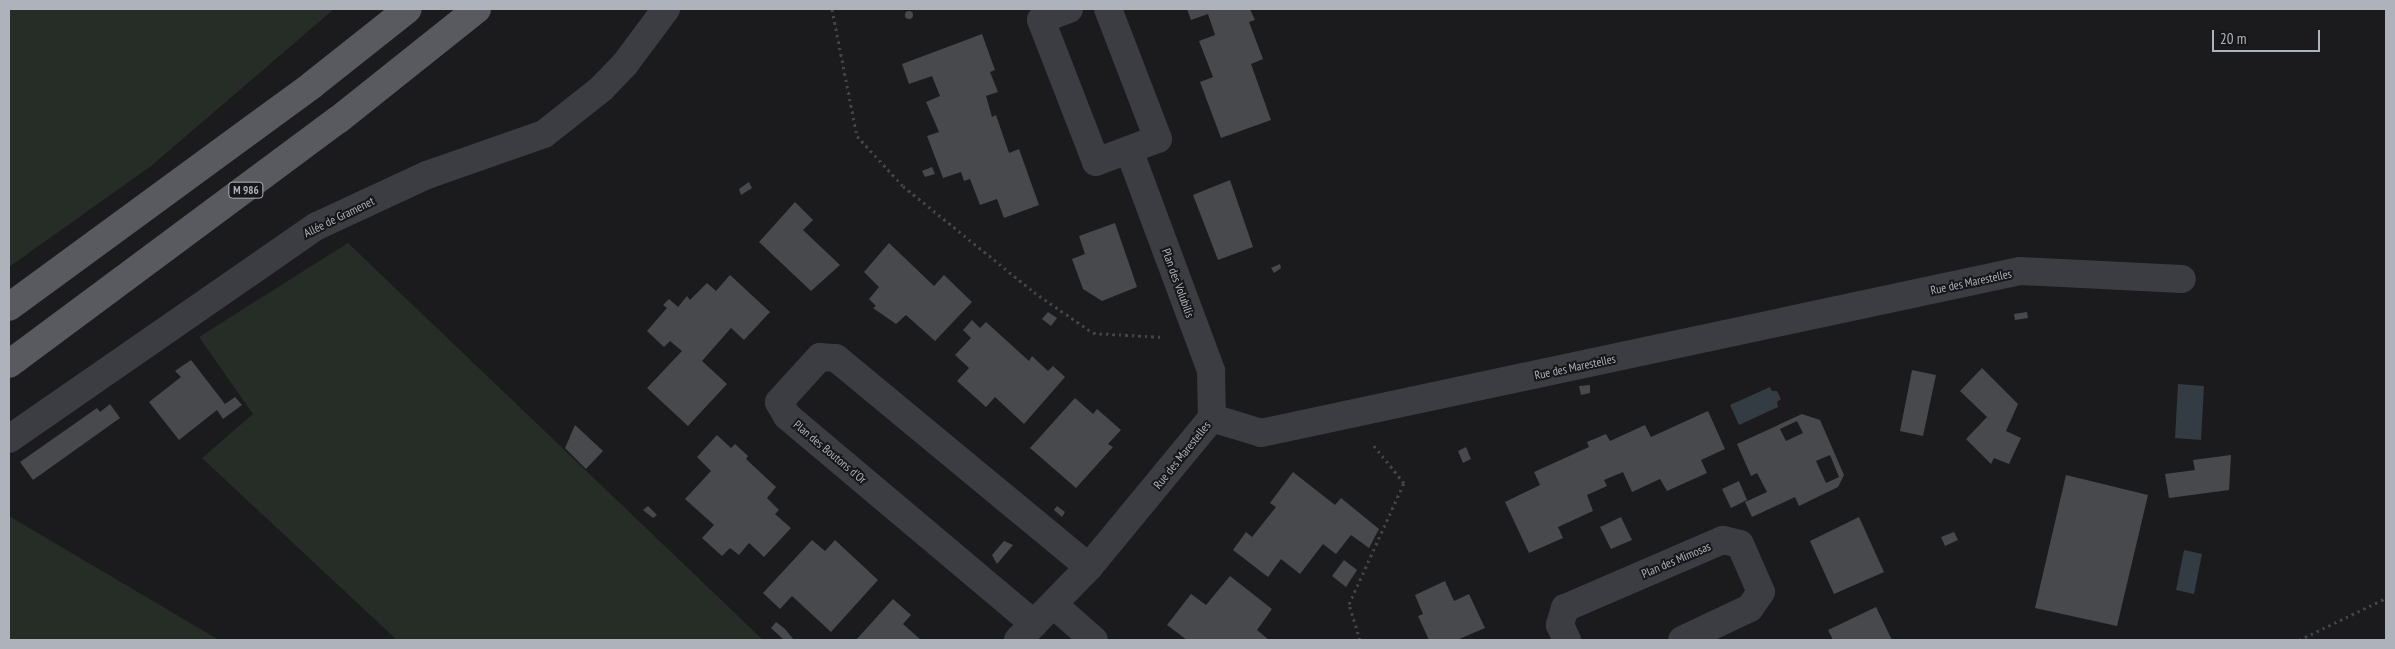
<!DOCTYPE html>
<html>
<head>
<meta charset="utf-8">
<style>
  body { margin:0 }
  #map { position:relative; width:2395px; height:649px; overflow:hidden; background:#1b1b1d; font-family:"PT Sans Narrow",sans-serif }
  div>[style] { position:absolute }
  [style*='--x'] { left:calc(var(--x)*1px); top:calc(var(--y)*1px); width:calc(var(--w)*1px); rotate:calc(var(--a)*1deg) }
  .green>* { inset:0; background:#252d26 }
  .water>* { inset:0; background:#333c42 }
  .building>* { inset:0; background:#48494d }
  .round { border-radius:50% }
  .path>* { height:3px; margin-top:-1.5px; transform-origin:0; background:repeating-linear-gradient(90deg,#424449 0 2.5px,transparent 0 6.5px) }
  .minor>* { height:28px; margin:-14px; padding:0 14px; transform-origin:14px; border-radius:14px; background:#3c3d42 }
  .major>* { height:28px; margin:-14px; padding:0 14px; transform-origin:14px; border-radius:14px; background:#585a60 }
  span { translate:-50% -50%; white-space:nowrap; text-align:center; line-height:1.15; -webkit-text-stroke:4px #161618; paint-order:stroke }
  .shield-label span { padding:1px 4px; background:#161618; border:1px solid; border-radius:4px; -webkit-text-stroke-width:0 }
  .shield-label { font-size:11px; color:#aeb3bb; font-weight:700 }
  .street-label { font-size:12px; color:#aeb3bb }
  .frame { position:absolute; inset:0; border:10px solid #aeb3bb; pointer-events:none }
  .scale { position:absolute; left:2212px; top:30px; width:108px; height:22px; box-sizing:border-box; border:2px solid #aeb3bb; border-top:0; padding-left:6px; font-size:15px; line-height:18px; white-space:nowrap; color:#aeb3bb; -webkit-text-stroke:4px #161618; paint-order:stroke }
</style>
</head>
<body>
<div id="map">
  <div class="green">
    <div style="clip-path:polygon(9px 9px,334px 9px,151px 166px,9px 267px)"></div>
    <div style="clip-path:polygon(348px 243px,763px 640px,397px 640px,202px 458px,253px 414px,199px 337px)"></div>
    <div style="clip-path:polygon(9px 516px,219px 640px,9px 640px)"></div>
  </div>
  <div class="water">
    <div style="clip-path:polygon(2178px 384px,2204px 386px,2201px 440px,2175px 438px)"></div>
    <div style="clip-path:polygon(1770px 387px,1772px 391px,1777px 391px,1781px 399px,1777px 402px,1778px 407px,1739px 425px,1730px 405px)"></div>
    <div style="clip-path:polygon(2184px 550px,2202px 554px,2194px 594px,2176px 590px)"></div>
  </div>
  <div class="building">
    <div style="clip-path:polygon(1187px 9px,1250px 9px,1255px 20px,1249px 22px,1263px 59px,1251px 64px,1271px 120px,1221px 138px,1200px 82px,1213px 77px,1199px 41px,1215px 35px,1208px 14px,1191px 20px)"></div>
    <div class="round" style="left:905px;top:11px;width:8px;height:8px"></div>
    <div style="clip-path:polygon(982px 34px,995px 70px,990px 72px,998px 92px,986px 96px,992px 117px,996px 115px,1009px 153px,1019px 149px,1039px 205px,1004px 218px,997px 199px,980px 205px,970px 179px,964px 181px,961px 172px,943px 178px,927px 136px,939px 132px,926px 102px,940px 96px,932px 76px,909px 84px,902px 64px)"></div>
    <div style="clip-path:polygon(932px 167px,935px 174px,925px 177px,922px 171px)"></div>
    <div style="clip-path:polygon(1230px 180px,1253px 247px,1218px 260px,1193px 195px)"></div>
    <div style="clip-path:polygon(749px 182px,752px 188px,741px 195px,739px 189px)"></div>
    <div style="clip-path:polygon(795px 202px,813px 220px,803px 230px,840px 265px,811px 291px,759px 242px)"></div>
    <div style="clip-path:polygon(1115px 223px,1137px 287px,1102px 301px,1083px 289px,1072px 259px,1085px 254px,1079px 236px)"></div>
    <div style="clip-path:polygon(889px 243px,934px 286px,944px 275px,972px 302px,935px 341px,906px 315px,896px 324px,873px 308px,876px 306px,869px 299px,879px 287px,864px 272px)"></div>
    <div style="clip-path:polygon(1280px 264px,1281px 268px,1274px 273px,1271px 268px)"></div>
    <div style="clip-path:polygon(730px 275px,770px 312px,744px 340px,731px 328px,702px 361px,727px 384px,688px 426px,647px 388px,682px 351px,670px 341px,664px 347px,647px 331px,667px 308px,663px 305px,669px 299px,678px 307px,687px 296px,690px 300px,707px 283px,716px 291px)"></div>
    <div style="clip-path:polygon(1048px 312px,1057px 318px,1051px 326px,1042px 319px)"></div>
    <div style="clip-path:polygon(2027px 312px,2028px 318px,2015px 320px,2014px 314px)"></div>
    <div style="clip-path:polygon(972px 320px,980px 328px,986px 322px,1029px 361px,1032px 356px,1048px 371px,1053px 366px,1065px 377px,1024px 424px,995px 397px,986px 407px,957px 381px,969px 368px,955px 355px,971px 338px,963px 330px)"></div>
    <div style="clip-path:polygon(191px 360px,225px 404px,235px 397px,242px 405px,223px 419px,217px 410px,179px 440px,149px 402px,181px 377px,175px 371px)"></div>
    <div style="clip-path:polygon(1982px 368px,2018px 404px,2006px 431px,2021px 438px,2009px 464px,1994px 458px,1991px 464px,1966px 439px,1987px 417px,1960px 391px)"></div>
    <div style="clip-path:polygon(1912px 370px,1936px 375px,1923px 436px,1900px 431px)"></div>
    <div style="clip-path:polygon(1590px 385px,1590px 393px,1581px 395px,1579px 386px)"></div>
    <div style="clip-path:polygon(1075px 398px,1093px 414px,1097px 409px,1121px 430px,1108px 444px,1113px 447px,1076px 488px,1030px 448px)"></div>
    <div style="clip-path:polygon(110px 404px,120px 418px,33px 480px,20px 462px,97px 408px,100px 412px)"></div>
    <div style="clip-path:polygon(1708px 411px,1725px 449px,1701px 460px,1707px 473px,1667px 491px,1660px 479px,1632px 492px,1623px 472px,1604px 480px,1607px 486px,1587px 495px,1593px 511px,1558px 527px,1563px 538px,1529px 553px,1505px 502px,1540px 485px,1534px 472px,1589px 447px,1587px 442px,1606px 434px,1610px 441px,1645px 425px,1651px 437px)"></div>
    <div style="clip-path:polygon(evenodd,1802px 414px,1820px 420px,1844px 475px,1838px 487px,1799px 506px,1795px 497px,1752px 517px,1745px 502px,1767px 492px,1757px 473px,1751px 476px,1737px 444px,1802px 414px,1797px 421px,1803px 433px,1786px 441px,1780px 429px,1797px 421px,1802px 414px,1830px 455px,1839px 477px,1826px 483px,1816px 461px,1830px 455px)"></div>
    <div style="clip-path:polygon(575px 425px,603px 451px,586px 469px,565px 448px)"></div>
    <div style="clip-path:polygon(717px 435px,731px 448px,735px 444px,748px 456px,746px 459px,776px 487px,767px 498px,779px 510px,775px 514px,791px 528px,764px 557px,749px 543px,739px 555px,730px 548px,722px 556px,702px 538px,714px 525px,685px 499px,711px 471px,697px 457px)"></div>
    <div style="clip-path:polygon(1466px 447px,1471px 459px,1463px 463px,1458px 451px)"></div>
    <div style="clip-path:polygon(2231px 455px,2229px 490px,2169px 498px,2165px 474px,2195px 470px,2193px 460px)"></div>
    <div style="clip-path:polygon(1293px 472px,1335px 505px,1341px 498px,1379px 529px,1369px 548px,1351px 535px,1336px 554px,1323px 544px,1300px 574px,1281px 559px,1268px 577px,1233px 550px,1246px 532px,1252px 537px,1276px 507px,1270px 503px)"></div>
    <div style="clip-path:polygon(2066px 475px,2148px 495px,2117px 626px,2035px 608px)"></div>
    <div style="clip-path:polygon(1739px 481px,1747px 500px,1731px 508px,1722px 489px)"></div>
    <div style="clip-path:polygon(648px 506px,657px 515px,653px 518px,643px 510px)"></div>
    <div style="clip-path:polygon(1057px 506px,1065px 512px,1062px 517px,1054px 510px)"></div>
    <div style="clip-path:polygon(1621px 517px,1632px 540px,1611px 549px,1600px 527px)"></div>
    <div style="clip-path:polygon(1859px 517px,1884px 572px,1834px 594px,1810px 541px)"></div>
    <div style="clip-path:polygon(1954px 532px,1958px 540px,1945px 546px,1941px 537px)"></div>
    <div style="clip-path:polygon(812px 540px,825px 551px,835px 540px,878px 580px,831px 632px,792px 596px,780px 609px,763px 593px)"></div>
    <div style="clip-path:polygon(1004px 541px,1013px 545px,997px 564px,992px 555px)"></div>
    <div style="clip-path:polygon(1344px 560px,1357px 570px,1346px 587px,1332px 576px)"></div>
    <div style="clip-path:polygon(1230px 576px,1272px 609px,1257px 630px,1269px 640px,1187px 640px,1167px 625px,1191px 594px,1206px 605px)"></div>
    <div style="clip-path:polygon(1445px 581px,1454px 601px,1469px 594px,1485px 628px,1457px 640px,1429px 640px,1418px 616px,1423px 614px,1415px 595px)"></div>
    <div style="clip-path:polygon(893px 599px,911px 615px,903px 624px,921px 640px,856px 640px)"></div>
    <div style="clip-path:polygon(1876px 607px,1892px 640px,1833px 640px,1828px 630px)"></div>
    <div style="clip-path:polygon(776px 622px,785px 629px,794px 640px,784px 640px,771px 628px)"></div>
  </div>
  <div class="path">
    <div style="--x:832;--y:9;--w:129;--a:78.9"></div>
    <div style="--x:857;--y:136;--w:68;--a:47.4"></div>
    <div style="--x:903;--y:186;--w:169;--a:39"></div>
    <div style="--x:1034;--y:292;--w:72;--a:34.8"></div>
    <div style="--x:1093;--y:333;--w:70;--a:3.3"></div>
    <div style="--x:1360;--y:640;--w:38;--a:-107"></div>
    <div style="--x:1349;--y:604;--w:133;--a:-65.6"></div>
    <div style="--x:1404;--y:483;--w:51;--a:-128.7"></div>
    <div style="--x:2299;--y:640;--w:97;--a:-25.8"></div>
  </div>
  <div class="minor">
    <div style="--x:1069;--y:9;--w:30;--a:159"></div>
    <div style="--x:1041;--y:20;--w:152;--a:68.8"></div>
    <div style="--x:1096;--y:162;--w:66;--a:-20.4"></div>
    <div style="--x:1158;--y:139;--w:139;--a:-111"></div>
    <div style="--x:1129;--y:150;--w:236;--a:69.6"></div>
    <div style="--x:1211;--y:371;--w:47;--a:88.8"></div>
    <div style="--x:9;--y:439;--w:374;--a:-34.7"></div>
    <div style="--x:317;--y:226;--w:121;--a:-24.9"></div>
    <div style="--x:427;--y:175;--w:124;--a:-19.3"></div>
    <div style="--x:544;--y:134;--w:73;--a:-38.3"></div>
    <div style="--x:601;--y:89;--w:35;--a:-46"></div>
    <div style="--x:625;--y:64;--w:69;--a:-53.3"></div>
    <div style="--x:1054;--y:605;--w:53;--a:41.2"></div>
    <div style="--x:1034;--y:624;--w:323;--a:-139.9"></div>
    <div style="--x:787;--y:416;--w:16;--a:-120"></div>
    <div style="--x:779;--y:402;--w:61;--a:-47.7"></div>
    <div style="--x:820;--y:357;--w:16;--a:4"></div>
    <div style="--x:836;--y:358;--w:328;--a:39.6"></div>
    <div style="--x:1018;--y:640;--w:102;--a:-45.8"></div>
    <div style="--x:1089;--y:567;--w:193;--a:-50.5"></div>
    <div style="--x:1212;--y:418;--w:51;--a:17"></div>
    <div style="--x:1261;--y:433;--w:776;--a:-12.05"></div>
    <div style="--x:2020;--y:271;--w:162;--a:2.8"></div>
    <div style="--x:1567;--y:640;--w:17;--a:-115"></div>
    <div style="--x:1560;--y:625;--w:18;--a:-74"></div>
    <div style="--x:1565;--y:608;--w:172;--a:-23.3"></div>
    <div style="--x:1723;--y:540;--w:17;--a:13"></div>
    <div style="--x:1740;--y:544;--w:52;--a:66.4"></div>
    <div style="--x:1761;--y:592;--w:19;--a:125"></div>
    <div style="--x:1750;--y:608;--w:75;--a:154.8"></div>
  </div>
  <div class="major">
    <div style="--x:9;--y:307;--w:376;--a:-36.2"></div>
    <div style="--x:312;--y:85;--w:122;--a:-38.4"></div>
    <div style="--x:9;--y:364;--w:410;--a:-36.6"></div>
    <div style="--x:338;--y:120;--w:178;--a:-38.6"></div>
  </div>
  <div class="shield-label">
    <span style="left:246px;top:190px">M 986</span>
  </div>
  <div class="street-label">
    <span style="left:339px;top:217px;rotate:-26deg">Allée de Gramenet</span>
    <span style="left:1971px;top:282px;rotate:-12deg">Rue des Marestelles</span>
    <span style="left:1178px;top:283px;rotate:70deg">Plan des Volubilis</span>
    <span style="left:1575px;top:367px;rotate:-12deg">Rue des Marestelles</span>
    <span style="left:830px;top:452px;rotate:40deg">Plan des Boutons d'Or</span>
    <span style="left:1182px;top:455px;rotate:-51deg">Rue des Marestelles</span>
    <span style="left:1676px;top:560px;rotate:-23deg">Plan des Mimosas</span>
  </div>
  <div class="frame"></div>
  <div class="scale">20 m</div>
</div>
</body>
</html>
